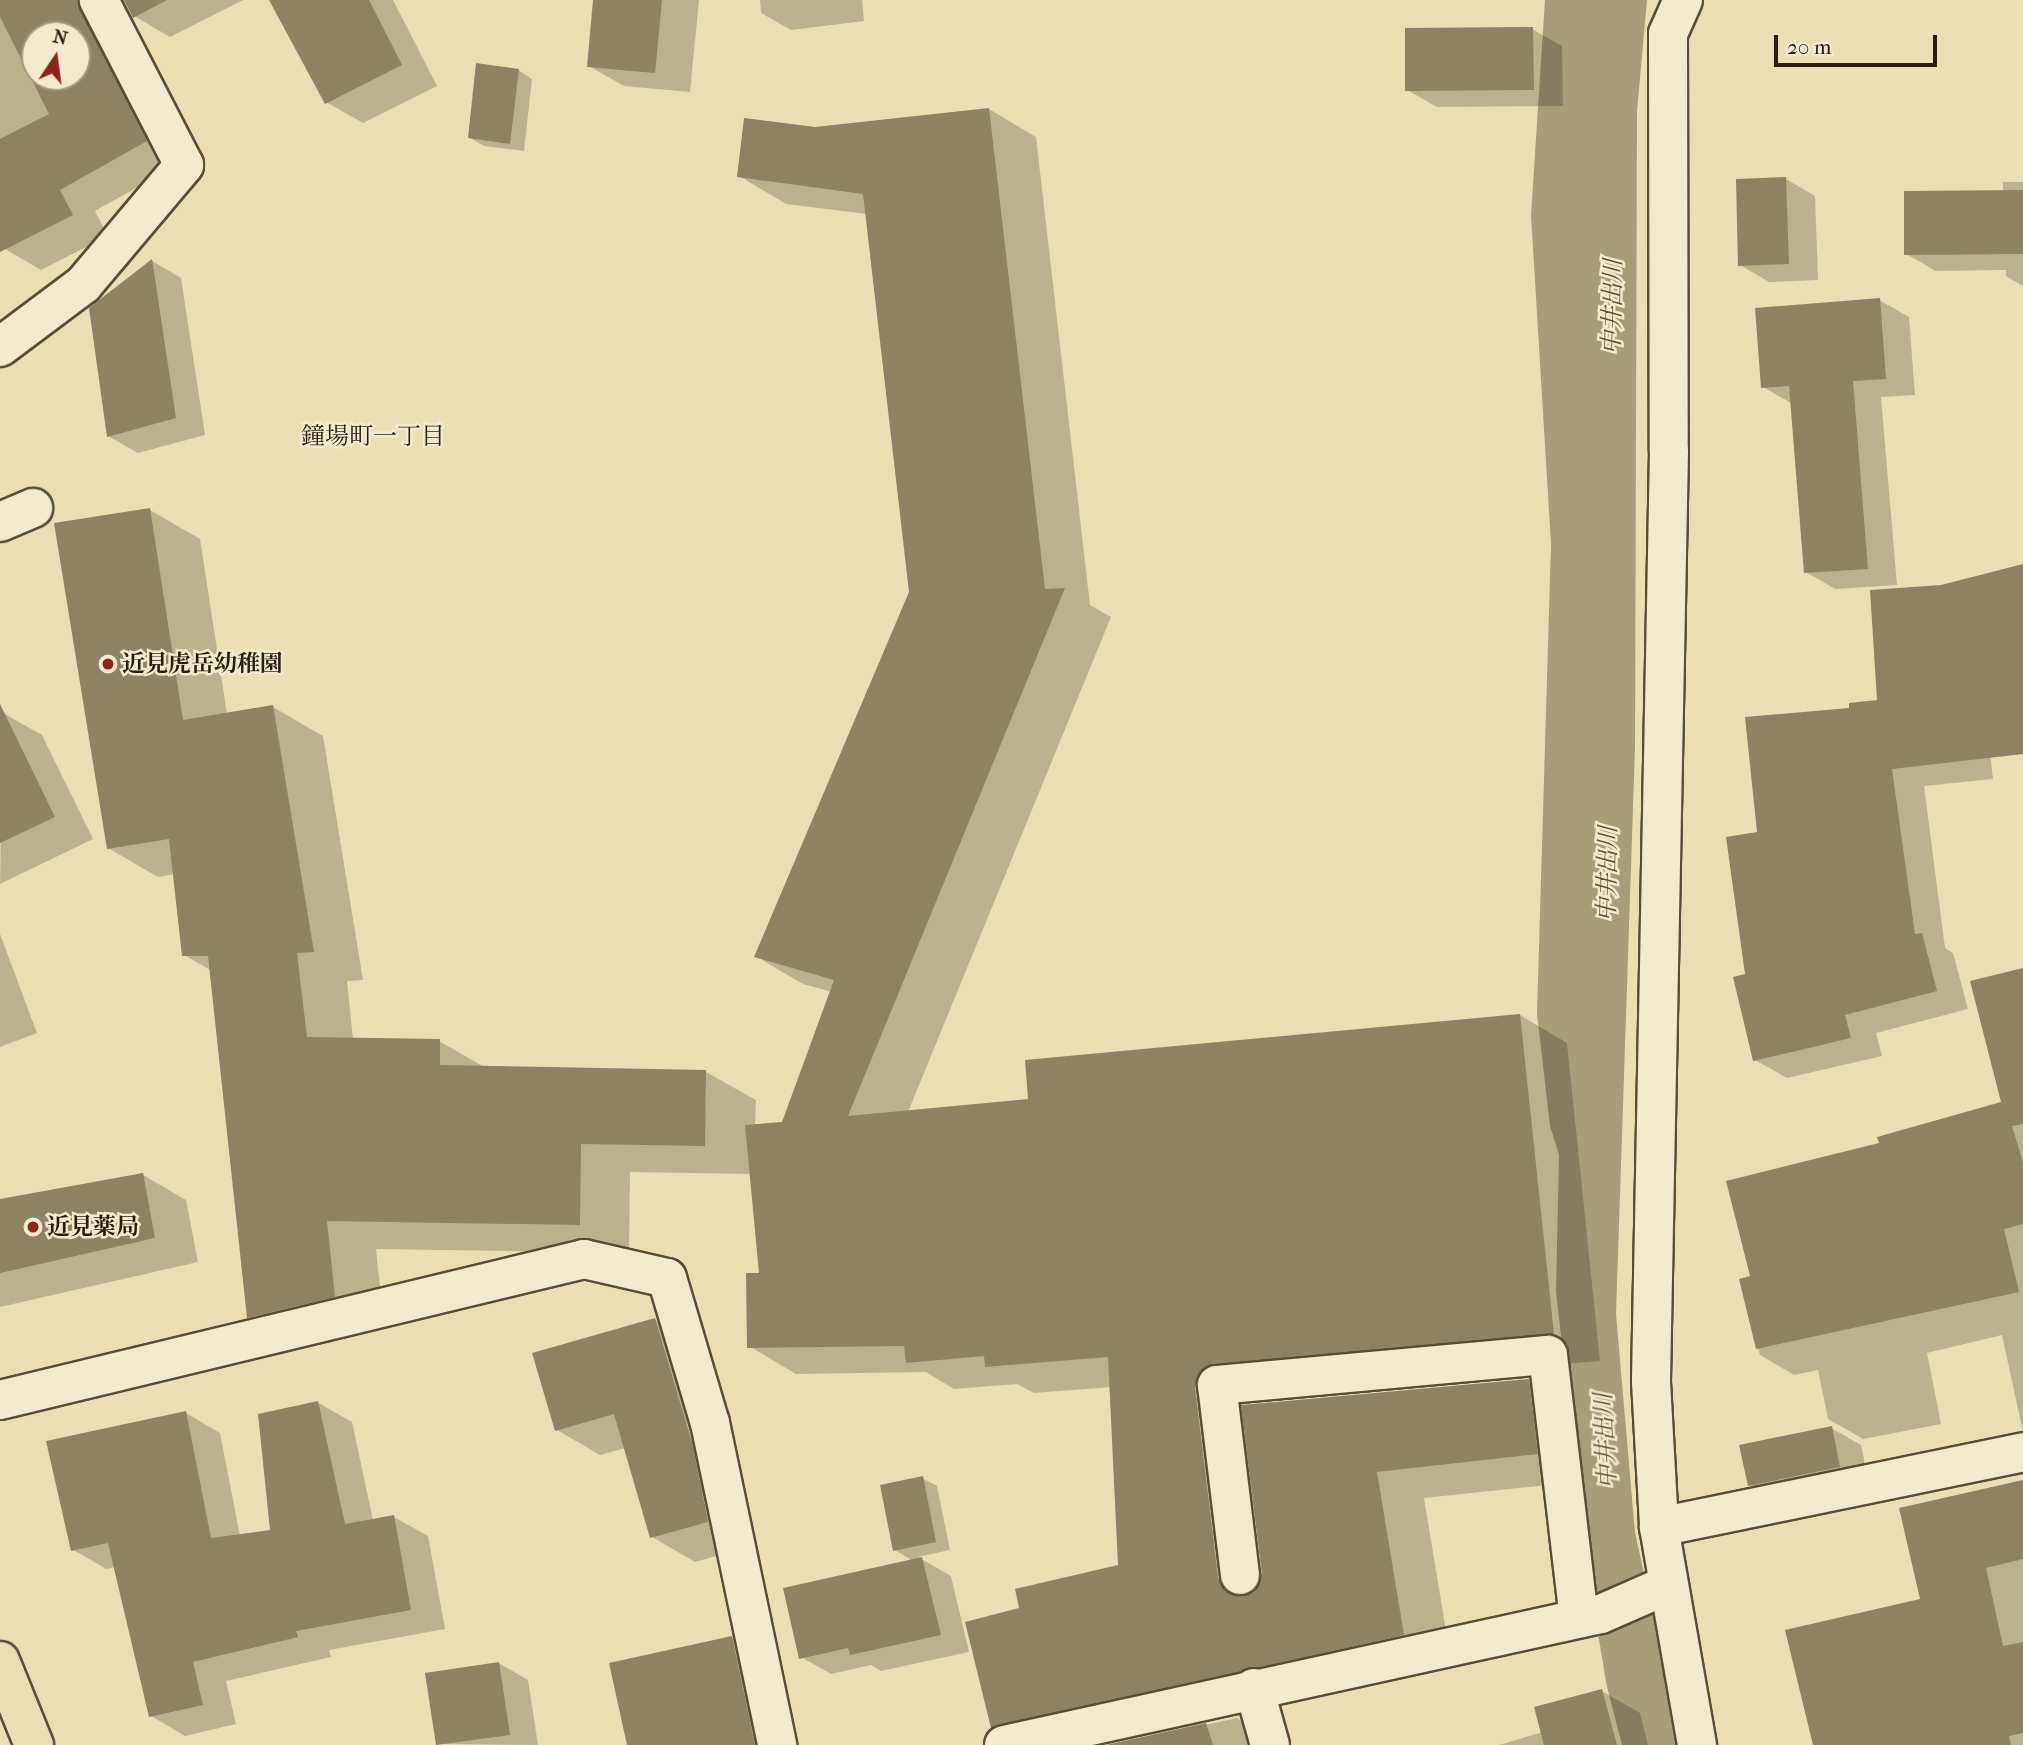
<!DOCTYPE html>
<html>
<head>
<meta charset="utf-8">
<style>
  body { margin:0 }
  #map { position:relative; width:2023px; height:1745px; overflow:hidden; background:#ecdeb3; font-family:"IM FELL French Canon","Noto Serif JP",serif }
  div>[style] { position:absolute }
  [style*='--x'] { left:calc(var(--x)*1px); top:calc(var(--y)*1px); width:calc(var(--w)*1px); rotate:calc(var(--a)*1deg) }
  .water>* { inset:0; background:#a99c7b }
  .shadow>* { inset:0; background:#0003 }
  .building>* { inset:0; background:#8e8164 }
  .roads { filter:drop-shadow(2px 0 #594d38) drop-shadow(-2px 0 #594d38) drop-shadow(0 2px #594d38) drop-shadow(0 -2px #594d38) }
  .minor>* { height:38px; margin:-19px; padding:0 19px; transform-origin:19px; border-radius:19px; background:#f3eace }
  .trunk>* { height:38px; margin:-19px; padding:0 19px; transform-origin:19px; border-radius:19px; background:#ecdeb3 }
  .dots>* { width:19px; height:19px; translate:-50% -50%; box-sizing:border-box; border:4px solid #f3eace; border-radius:50% }
  span { translate:-50% -50%; white-space:nowrap; text-align:center; line-height:1.15; -webkit-text-stroke:5px #f3eace; paint-order:stroke }
  .poi-label { font-size:23px; color:#281d0f; font-weight:700 }
  .left { translate:0 -50%; text-align:left }
  .water-label { font-size:24px; color:#5c503a; font-style:italic }
  .neighbourhood-label { font-size:24px; color:#281d0f }
  .north { position:absolute; left:21px; top:21px; width:70px; height:70px; box-sizing:border-box; background:#f3eace; border:2px solid #a29882; border-radius:50%; rotate:13deg; font-size:19px; font-weight:700; line-height:28px; text-align:center; color:#281d0f }
  .north::after { content:''; display:block; margin:auto; width:24px; height:32px; background:#8f2418; clip-path:polygon(50% 0,100% 100%,50% 72%,0 100%) }
  .scale { position:absolute; left:1774px; top:35px; width:163px; height:32px; box-sizing:border-box; border:4px solid #281d0f; border-top:0; padding-left:9px; font-size:21px; line-height:24px; white-space:nowrap; color:#281d0f; -webkit-text-stroke:5px #f3eace; paint-order:stroke }
</style>
</head>
<body>
<div id="map">
  <div class="water">
    <div style="clip-path:polygon(1545px 0,1647px 0,1637px 111px,1635px 748px,1616px 1314px,1635px 1532px,1681px 1745px,1622px 1745px,1607px 1687px,1589px 1580px,1556px 1292px,1559px 1155px,1550px 1126px,1537px 1014px,1551px 544px,1531px 215px)"></div>
  </div>
  <div class="shadow">
    <div style="clip-path:polygon(evenodd,0 0,243px 0,170px 37px,134px 16px,125px 2px,116px 10px,182px 162px,95px 211px,108px 236px,41px 270px,5px 249px,0 239px,0 0,35px 35px,77px 35px,77px 77px,35px 77px,35px 35px)"></div>
    <div style="clip-path:polygon(272px 0,393px 0,437px 86px,363px 123px,326px 102px)"></div>
    <div style="clip-path:polygon(595px 0,699px 0,690px 92px,624px 86px,589px 66px)"></div>
    <div style="clip-path:polygon(760px 0,862px 0,864px 21px,791px 30px,761px 13px)"></div>
    <div style="clip-path:polygon(1532px 29px,1562px 46px,1563px 106px,1437px 107px,1407px 90px)"></div>
    <div style="clip-path:polygon(518px 70px,532px 79px,524px 151px,484px 146px,470px 138px)"></div>
    <div style="clip-path:polygon(989px 109px,1036px 137px,1090px 605px,1111px 617px,908px 1112px,1030px 1100px,1520px 1015px,1567px 1043px,1600px 1361px,1263px 1389px,1240px 1407px,1528px 1380px,1576px 1408px,1584px 1481px,1424px 1498px,1451px 1661px,1025px 1745px,993px 1726px,1021px 1609px,1120px 1566px,1112px 1387px,1034px 1393px,1017px 1384px,954px 1389px,926px 1372px,796px 1374px,749px 1346px,761px 1275px,751px 1174px,630px 1172px,629px 1253px,376px 1249px,384px 1325px,299px 1346px,249px 1317px,212px 971px,184px 955px,175px 874px,158px 877px,108px 848px,150px 510px,200px 539px,227px 714px,273px 707px,323px 736px,363px 980px,347px 981px,353px 1039px,439px 1041px,486px 1068px,706px 1072px,756px 1100px,755px 1126px,784px 1123px,832px 992px,803px 984px,757px 957px,911px 592px,867px 214px,786px 204px,739px 176px,815px 129px)"></div>
    <div style="clip-path:polygon(1786px 179px,1815px 196px,1818px 280px,1769px 282px,1740px 265px)"></div>
    <div style="clip-path:polygon(2003px 182px,2023px 182px,2023px 286px,2006px 276px,2006px 270px,1936px 271px,1906px 254px,2003px 192px)"></div>
    <div style="clip-path:polygon(152px 261px,181px 278px,205px 435px,138px 453px,108px 436px)"></div>
    <div style="clip-path:polygon(1879px 300px,1909px 317px,1915px 395px,1881px 397px,1897px 585px,1835px 589px,1806px 572px,1793px 404px,1763px 387px)"></div>
    <div style="clip-path:polygon(2023px 568px,2023px 652px,1979px 655px,1993px 779px,1924px 786px,1945px 948px,1953px 953px,1968px 1009px,1876px 1033px,1882px 1056px,1787px 1078px,1755px 1060px,1747px 976px,1758px 834px,1851px 710px,1879px 702px,1941px 587px)"></div>
    <div style="clip-path:polygon(3px 713px,42px 735px,93px 839px,0 884px)"></div>
    <div style="clip-path:polygon(0 934px,37px 1033px,0 1047px)"></div>
    <div style="clip-path:polygon(2023px 970px,2023px 1432px,2002px 1335px,1927px 1353px,1941px 1424px,1863px 1439px,1828px 1419px,1818px 1370px,1794px 1375px,1760px 1355px,1741px 1280px,1752px 1277px,1881px 1145px,2003px 1103px)"></div>
    <div style="clip-path:polygon(143px 1175px,186px 1200px,198px 1262px,0 1307px,0 1201px)"></div>
    <div style="clip-path:polygon(655px 1320px,698px 1345px,751px 1546px,695px 1562px,652px 1537px,626px 1448px,600px 1455px,557px 1430px)"></div>
    <div style="clip-path:polygon(317px 1402px,352px 1422px,373px 1520px,394px 1517px,428px 1536px,445px 1629px,329px 1650px,331px 1657px,226px 1681px,236px 1724px,185px 1736px,151px 1716px,115px 1567px,106px 1569px,72px 1549px,186px 1413px,220px 1433px,240px 1536px,272px 1531px)"></div>
    <div style="clip-path:polygon(1831px 1428px,1861px 1445px,1869px 1484px,1779px 1502px,1750px 1485px)"></div>
    <div style="clip-path:polygon(922px 1478px,937px 1486px,950px 1550px,918px 1557px,951px 1576px,969px 1652px,881px 1671px,871px 1665px,831px 1674px,801px 1657px,913px 1561px,895px 1550px)"></div>
    <div style="clip-path:polygon(2023px 1482px,2023px 1745px,1814px 1745px,1922px 1600px)"></div>
    <div style="clip-path:polygon(732px 1638px,775px 1663px,792px 1745px,629px 1745px)"></div>
    <div style="clip-path:polygon(499px 1663px,528px 1680px,538px 1745px,438px 1744px)"></div>
    <div style="clip-path:polygon(1602px 1691px,1640px 1713px,1648px 1745px,1499px 1745px,1543px 1732px)"></div>
    <div style="clip-path:polygon(1237px 1718px,1276px 1745px,1114px 1745px)"></div>
  </div>
  <div class="building">
    <div style="clip-path:polygon(evenodd,0 0,77px 0,147px 141px,60px 190px,73px 215px,0 252px,0 139px,49px 114px,0 17px,0 0,35px 35px,77px 35px,77px 77px,35px 77px,35px 35px)"></div>
    <div style="clip-path:polygon(124px 0,167px 0,133px 18px)"></div>
    <div style="clip-path:polygon(269px 0,369px 0,402px 65px,325px 104px)"></div>
    <div style="clip-path:polygon(593px 0,662px 0,655px 73px,587px 67px)"></div>
    <div style="clip-path:polygon(1533px 27px,1534px 90px,1405px 91px,1405px 28px)"></div>
    <div style="clip-path:polygon(476px 63px,519px 69px,510px 144px,468px 138px)"></div>
    <div style="clip-path:polygon(989px 108px,1045px 589px,1065px 588px,848px 1116px,1028px 1099px,1025px 1060px,1520px 1014px,1554px 1334px,1205px 1367px,1195px 1388px,1218px 1578px,1232px 1595px,1253px 1593px,1262px 1573px,1241px 1405px,1529px 1379px,1538px 1454px,1377px 1472px,1404px 1635px,991px 1728px,965px 1622px,1019px 1608px,1015px 1589px,1118px 1565px,1108px 1357px,985px 1367px,984px 1356px,906px 1363px,904px 1346px,747px 1348px,746px 1273px,759px 1273px,745px 1125px,782px 1122px,834px 980px,754px 957px,909px 592px,863px 194px,737px 177px,744px 118px,815px 127px)"></div>
    <div style="clip-path:polygon(1786px 177px,1789px 264px,1738px 266px,1736px 179px)"></div>
    <div style="clip-path:polygon(2023px 190px,2023px 254px,1904px 255px,1904px 191px)"></div>
    <div style="clip-path:polygon(152px 259px,176px 418px,107px 437px,89px 308px)"></div>
    <div style="clip-path:polygon(1880px 298px,1886px 379px,1853px 381px,1868px 569px,1804px 573px,1789px 386px,1761px 388px,1755px 308px)"></div>
    <div style="clip-path:polygon(150px 508px,183px 720px,273px 705px,314px 952px,297px 953px,307px 1037px,440px 1039px,440px 1065px,706px 1070px,705px 1146px,581px 1144px,580px 1225px,327px 1221px,335px 1297px,247px 1318px,208px 956px,182px 956px,169px 839px,107px 849px,54px 523px)"></div>
    <div style="clip-path:polygon(2023px 564px,2023px 754px,1892px 769px,1915px 934px,1922px 933px,1937px 991px,1845px 1015px,1851px 1038px,1753px 1061px,1733px 977px,1745px 974px,1726px 837px,1757px 832px,1745px 717px,1849px 708px,1849px 703px,1877px 700px,1870px 590px,1941px 585px)"></div>
    <div style="clip-path:polygon(0 704px,55px 817px,0 843px)"></div>
    <div style="clip-path:polygon(2023px 968px,2023px 1124px,2012px 1126px,2023px 1162px,2023px 1224px,2004px 1229px,2019px 1292px,1756px 1349px,1739px 1279px,1750px 1276px,1726px 1181px,1879px 1143px,1877px 1137px,2001px 1102px,1970px 981px)"></div>
    <div style="clip-path:polygon(143px 1173px,155px 1238px,0 1273px,0 1199px)"></div>
    <div style="clip-path:polygon(655px 1318px,693px 1446px,708px 1522px,650px 1538px,614px 1414px,555px 1431px,532px 1353px)"></div>
    <div style="clip-path:polygon(318px 1401px,345px 1524px,394px 1515px,411px 1610px,296px 1631px,298px 1637px,193px 1662px,203px 1705px,149px 1717px,108px 1543px,71px 1551px,46px 1441px,186px 1411px,211px 1538px,270px 1530px,258px 1414px)"></div>
    <div style="clip-path:polygon(1832px 1426px,1840px 1467px,1748px 1486px,1739px 1445px)"></div>
    <div style="clip-path:polygon(923px 1476px,936px 1542px,893px 1551px,880px 1485px)"></div>
    <div style="clip-path:polygon(2023px 1480px,2023px 1559px,1986px 1568px,2003px 1646px,2023px 1642px,2023px 1733px,2009px 1736px,2011px 1745px,1813px 1745px,1785px 1630px,1920px 1599px,1899px 1508px)"></div>
    <div style="clip-path:polygon(922px 1557px,941px 1635px,850px 1655px,848px 1648px,799px 1659px,783px 1588px)"></div>
    <div style="clip-path:polygon(732px 1636px,755px 1745px,627px 1745px,609px 1663px)"></div>
    <div style="clip-path:polygon(499px 1662px,510px 1735px,436px 1745px,425px 1673px)"></div>
    <div style="clip-path:polygon(1602px 1689px,1617px 1745px,1544px 1745px,1534px 1707px)"></div>
    <div style="clip-path:polygon(1206px 1723px,1213px 1745px,1106px 1745px)"></div>
  </div>
  <div class="roads">
    <div class="minor">
      <div style="--x:1683;--y:0;--w:37;--a:114"></div>
      <div style="--x:1668;--y:34;--w:417;--a:89.9"></div>
      <div style="--x:1669;--y:451;--w:931;--a:91.11"></div>
      <div style="--x:1651;--y:1382;--w:145;--a:86.8"></div>
      <div style="--x:1659;--y:1527;--w:221;--a:80.1"></div>
      <div style="--x:0;--y:347;--w:104;--a:-36.8"></div>
      <div style="--x:83;--y:285;--w:157;--a:-49.9"></div>
      <div style="--x:184;--y:165;--w:186;--a:-117.3"></div>
      <div style="--x:0;--y:522;--w:36;--a:-23"></div>
      <div style="--x:0;--y:1400;--w:601;--a:-13.57"></div>
      <div style="--x:584;--y:1259;--w:85;--a:12.9"></div>
      <div style="--x:667;--y:1278;--w:151;--a:73.5"></div>
      <div style="--x:710;--y:1423;--w:329;--a:78.2"></div>
      <div style="--x:1659;--y:1527;--w:372;--a:-11.6"></div>
      <div style="--x:1240;--y:1575;--w:191;--a:-96.9"></div>
      <div style="--x:1217;--y:1385;--w:332;--a:-5.2"></div>
      <div style="--x:1548;--y:1355;--w:265;--a:83.3"></div>
      <div style="--x:1254;--y:1688;--w:59;--a:74.3"></div>
      <div style="--x:1004;--y:1745;--w:611;--a:-12.38"></div>
      <div style="--x:1601;--y:1614;--w:72;--a:-23.7"></div>
    </div>
    <div class="trunk">
      <div style="--x:0;--y:1661;--w:91;--a:68"></div>
    </div>
  </div>
  <div class="dots">
    <div style="left:108px;top:664px;background:#8f2418"></div>
    <div style="left:33px;top:1227px;background:#8f2418"></div>
  </div>
  <div class="poi-label">
    <span class="left" style="left:122px;top:664px">近見虎岳幼稚園</span>
    <span class="left" style="left:47px;top:1227px">近見薬局</span>
  </div>
  <div class="water-label">
    <span style="left:1613px;top:307px;rotate:-89deg">中井出川</span>
    <span style="left:1608px;top:874px;rotate:-89deg">中井出川</span>
    <span style="left:1606px;top:1441px;rotate:-93deg">中井出川</span>
  </div>
  <div class="neighbourhood-label">
    <span style="left:373px;top:437px">鐘場町一丁目</span>
  </div>
  <div class="north">N</div>
  <div class="scale">20 m</div>
</div>
</body>
</html>
